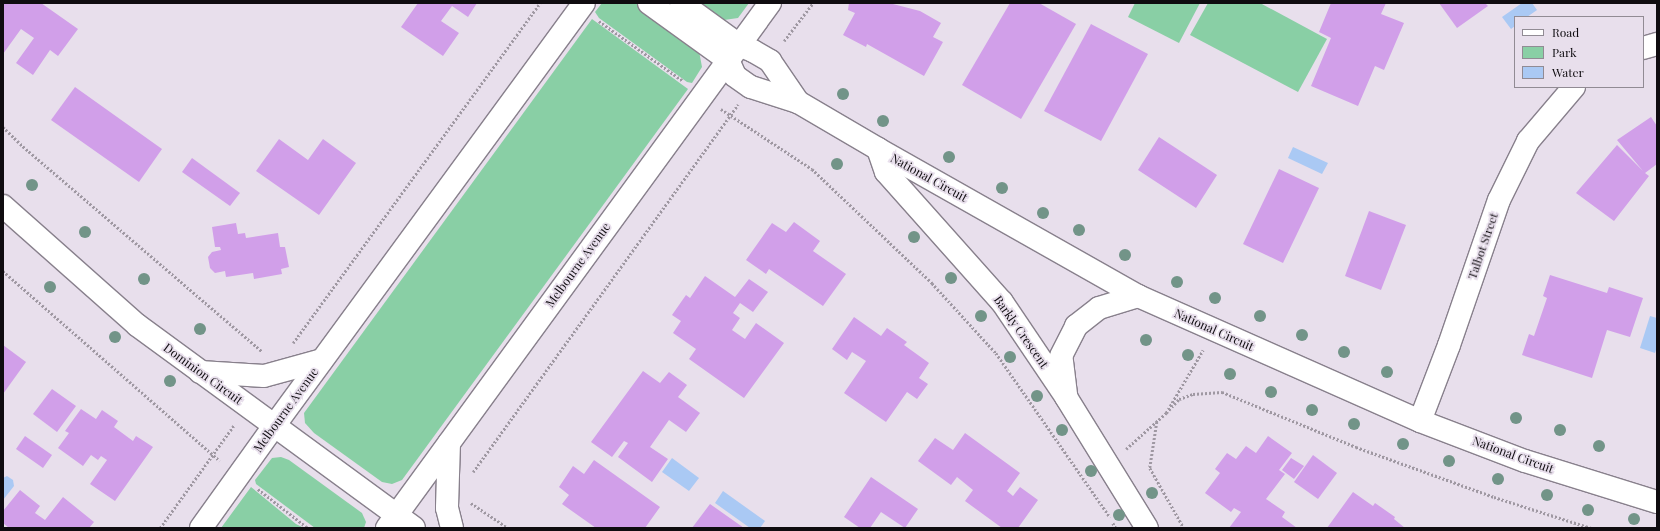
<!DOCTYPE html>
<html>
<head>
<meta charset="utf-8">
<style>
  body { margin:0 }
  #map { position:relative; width:1660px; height:531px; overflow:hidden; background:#e8dfec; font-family:"Playfair Display",serif }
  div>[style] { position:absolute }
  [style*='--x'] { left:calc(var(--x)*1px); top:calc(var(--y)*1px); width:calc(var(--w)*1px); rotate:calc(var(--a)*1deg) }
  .green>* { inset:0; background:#89cfa5 }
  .water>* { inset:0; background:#aac9f4 }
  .building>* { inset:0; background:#d19fe9 }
  .path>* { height:2.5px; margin-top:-1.25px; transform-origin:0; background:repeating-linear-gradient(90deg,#9f98a2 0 2px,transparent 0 4px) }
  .roads { filter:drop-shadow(1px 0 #88808c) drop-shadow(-1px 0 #88808c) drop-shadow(0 1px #88808c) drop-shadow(0 -1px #88808c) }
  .street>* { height:22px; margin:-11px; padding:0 11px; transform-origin:11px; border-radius:11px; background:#fff }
  .secondary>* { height:22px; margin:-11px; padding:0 11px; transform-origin:11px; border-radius:11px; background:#fff }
  .trees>* { width:12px; height:12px; margin:-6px; border-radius:50%; background:#729488 }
  span { translate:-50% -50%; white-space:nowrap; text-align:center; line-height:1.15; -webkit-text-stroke:3.5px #e8dfec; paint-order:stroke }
  .street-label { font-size:12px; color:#0f0c10 }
  .frame { position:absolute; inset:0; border:4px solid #0f0c10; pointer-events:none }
  .legend { position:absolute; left:1514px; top:16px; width:130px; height:72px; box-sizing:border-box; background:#e8dfec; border:1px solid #918b94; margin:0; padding:5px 7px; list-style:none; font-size:12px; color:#0f0c10 }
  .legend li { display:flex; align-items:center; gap:8px; height:20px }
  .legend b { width:20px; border:1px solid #918b94 }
</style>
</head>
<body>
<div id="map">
  <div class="green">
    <div style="clip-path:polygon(602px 3px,636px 3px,699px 51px,702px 67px,692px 83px,687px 82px,599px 18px,595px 12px)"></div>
    <div style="clip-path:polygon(700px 3px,749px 3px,738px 18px,724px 20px)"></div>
    <div style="clip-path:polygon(1135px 3px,1200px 3px,1179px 43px,1128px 17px)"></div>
    <div style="clip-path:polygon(1208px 3px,1260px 3px,1327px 39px,1298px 92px,1190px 35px)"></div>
    <div style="clip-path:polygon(592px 19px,688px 89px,402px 480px,392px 484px,382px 482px,314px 433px,305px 423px,304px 413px)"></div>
    <div style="clip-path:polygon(281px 457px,289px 460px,362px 513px,366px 522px,364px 528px,315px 528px,256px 484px,255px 480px,272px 458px)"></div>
    <div style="clip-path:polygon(251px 487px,296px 524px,304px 528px,221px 528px)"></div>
  </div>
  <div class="water">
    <div style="clip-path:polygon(1522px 3px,1532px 3px,1537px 10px,1527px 17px,1515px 17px,1515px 26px,1511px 29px,1502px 17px)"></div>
    <div style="clip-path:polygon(1293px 147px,1328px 163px,1322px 174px,1288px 158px)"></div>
    <div style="clip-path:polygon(1650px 316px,1657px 318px,1657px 347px,1655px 353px,1640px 348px)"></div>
    <div style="clip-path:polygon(672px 458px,699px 478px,689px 491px,662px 472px)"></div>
    <div style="clip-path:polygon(7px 476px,13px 480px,14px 486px,3px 500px,3px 478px)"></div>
    <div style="clip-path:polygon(723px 491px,765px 521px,760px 528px,750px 528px,715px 503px)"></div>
  </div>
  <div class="building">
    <div style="clip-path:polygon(3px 3px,41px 3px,78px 29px,58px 56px,50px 50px,33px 75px,16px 63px,34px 38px,21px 29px,3px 54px)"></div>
    <div style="clip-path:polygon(418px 3px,477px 3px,468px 17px,452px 6px,441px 21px,459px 33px,443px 56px,401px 27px)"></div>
    <div style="clip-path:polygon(849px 3px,889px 3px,920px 11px,941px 23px,933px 37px,943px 42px,924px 76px,867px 44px,866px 47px,843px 35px,855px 13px,848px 10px)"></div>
    <div style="clip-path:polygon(1010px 3px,1039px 3px,1076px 24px,1021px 119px,962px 85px)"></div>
    <div style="clip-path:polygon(1331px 3px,1386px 3px,1381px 14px,1404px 23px,1384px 70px,1375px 66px,1358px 106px,1311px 86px,1331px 38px,1319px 32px)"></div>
    <div style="clip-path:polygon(1439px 3px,1485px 3px,1488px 6px,1457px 28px)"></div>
    <div style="clip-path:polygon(1091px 24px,1148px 54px,1101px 141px,1044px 111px)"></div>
    <div style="clip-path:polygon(75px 87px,162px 149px,139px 182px,51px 120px)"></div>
    <div style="clip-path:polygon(1651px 117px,1657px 126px,1657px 164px,1645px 173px,1649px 176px,1614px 221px,1576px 193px,1617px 145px,1643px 171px,1617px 140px)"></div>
    <div style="clip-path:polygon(1159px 137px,1217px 175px,1196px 208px,1138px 170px)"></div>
    <div style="clip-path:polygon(279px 139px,308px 160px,323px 139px,356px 163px,319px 215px,256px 171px)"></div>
    <div style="clip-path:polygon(192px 158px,240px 193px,230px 206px,182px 172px)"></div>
    <div style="clip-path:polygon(1279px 169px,1319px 188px,1283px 263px,1243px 244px)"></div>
    <div style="clip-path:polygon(1369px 211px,1406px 225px,1381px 290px,1345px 276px)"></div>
    <div style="clip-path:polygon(794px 222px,820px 241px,813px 251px,846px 274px,823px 306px,769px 269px,766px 274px,746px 260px,772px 223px,786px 232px)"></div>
    <div style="clip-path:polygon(236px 223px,238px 234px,245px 233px,246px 238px,278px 233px,280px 247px,285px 247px,289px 267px,281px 269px,282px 274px,254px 279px,253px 273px,226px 277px,225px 271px,215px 273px,210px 268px,208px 257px,212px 252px,221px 250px,220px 247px,215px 247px,212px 227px)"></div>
    <div style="clip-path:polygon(1550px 275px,1607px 293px,1609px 287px,1643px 298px,1630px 337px,1607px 330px,1592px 378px,1522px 355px,1529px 334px,1534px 336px,1547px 298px,1543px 296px)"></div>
    <div style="clip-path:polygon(705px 276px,735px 297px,749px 279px,768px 292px,753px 312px,740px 303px,733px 313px,740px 318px,732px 330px,745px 339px,756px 323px,784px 343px,744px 398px,689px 359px,696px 349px,673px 333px,681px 321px,672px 315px,686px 295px,690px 298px)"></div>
    <div style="clip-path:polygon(854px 317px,881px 336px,887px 328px,907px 342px,904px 345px,929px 363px,919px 378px,928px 384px,917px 399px,907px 392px,886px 422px,844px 393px,866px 361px,852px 352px,847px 360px,832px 349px)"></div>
    <div style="clip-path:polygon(3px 345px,26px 362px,3px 394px)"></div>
    <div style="clip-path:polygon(643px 371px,660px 383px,669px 372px,687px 385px,678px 397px,700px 413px,686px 432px,669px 420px,650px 447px,668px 459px,652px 482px,618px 457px,628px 443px,624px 441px,612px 457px,591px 442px)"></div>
    <div style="clip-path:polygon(52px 389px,76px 406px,57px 432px,33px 414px)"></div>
    <div style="clip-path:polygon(81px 409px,96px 419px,102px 410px,118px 421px,114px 427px,133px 441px,136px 436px,153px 447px,115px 501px,90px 484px,107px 460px,101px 456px,98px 460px,91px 455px,83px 466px,58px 448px,69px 433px,65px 431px)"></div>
    <div style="clip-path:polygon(965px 433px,1020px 473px,1007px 491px,1013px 496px,1020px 487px,1038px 500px,1018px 528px,1002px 528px,965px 501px,973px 490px,957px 477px,951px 485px,918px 461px,935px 438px,953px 450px)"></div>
    <div style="clip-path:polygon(25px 436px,52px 455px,43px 468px,16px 449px)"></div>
    <div style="clip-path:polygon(1268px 436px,1292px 453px,1279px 470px,1285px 474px,1266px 499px,1285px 512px,1282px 517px,1297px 528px,1229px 528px,1241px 512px,1234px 508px,1231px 512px,1205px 493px,1220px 473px,1215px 469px,1227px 453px,1236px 459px,1246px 446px,1256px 453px)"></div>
    <div style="clip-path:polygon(1313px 455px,1337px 473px,1318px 499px,1294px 482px)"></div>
    <div style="clip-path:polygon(1291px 458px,1304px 466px,1294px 479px,1282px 470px)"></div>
    <div style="clip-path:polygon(594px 460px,660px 507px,645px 528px,596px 528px,562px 504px,569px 495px,559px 487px,573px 466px,584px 474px)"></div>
    <div style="clip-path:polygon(871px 477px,918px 509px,905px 528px,881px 512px,870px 528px,860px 528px,844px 517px)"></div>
    <div style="clip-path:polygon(20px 490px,40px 506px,35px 513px,45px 520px,63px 497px,94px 522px,89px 528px,9px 528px,3px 523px,3px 511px)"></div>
    <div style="clip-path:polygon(1353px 492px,1373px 506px,1375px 503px,1395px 517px,1394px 519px,1405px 528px,1327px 528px)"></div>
    <div style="clip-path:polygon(710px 504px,744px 528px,692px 528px)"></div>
  </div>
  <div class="path">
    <div style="--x:599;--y:21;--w:103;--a:35.5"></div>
    <div style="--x:784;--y:41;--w:48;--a:-52.7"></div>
    <div style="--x:721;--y:109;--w:109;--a:33.4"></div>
    <div style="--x:812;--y:169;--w:166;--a:43.5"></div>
    <div style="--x:932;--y:283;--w:95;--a:47.6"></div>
    <div style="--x:996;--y:353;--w:200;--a:55.2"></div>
    <div style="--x:3;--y:127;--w:32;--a:44"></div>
    <div style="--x:26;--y:149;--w:311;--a:40.6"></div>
    <div style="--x:3;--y:271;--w:288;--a:41.2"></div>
    <div style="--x:293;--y:343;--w:420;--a:-54"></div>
    <div style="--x:1166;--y:413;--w:19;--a:-47"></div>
    <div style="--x:1179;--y:399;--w:15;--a:-20"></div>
    <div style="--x:1193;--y:394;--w:29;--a:-4"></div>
    <div style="--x:1222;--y:392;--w:145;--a:22.3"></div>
    <div style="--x:1356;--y:447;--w:147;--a:19.9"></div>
    <div style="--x:1494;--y:497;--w:102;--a:17.7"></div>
    <div style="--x:1157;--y:422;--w:47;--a:98.7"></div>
    <div style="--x:1150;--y:468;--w:69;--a:60.5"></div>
    <div style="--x:1126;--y:449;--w:54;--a:-42"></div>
    <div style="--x:1166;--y:413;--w:73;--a:-59.6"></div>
    <div style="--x:473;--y:472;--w:453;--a:-54.2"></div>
    <div style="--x:258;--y:489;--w:63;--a:38"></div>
    <div style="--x:471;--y:503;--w:45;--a:34"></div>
    <div style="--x:1113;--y:523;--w:6;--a:59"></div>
    <div style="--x:160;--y:528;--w:127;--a:-54.3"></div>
  </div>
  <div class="roads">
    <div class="street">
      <div style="--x:1643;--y:48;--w:15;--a:-16"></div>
      <div style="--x:878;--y:149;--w:24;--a:71"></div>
      <div style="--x:886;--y:172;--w:174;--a:48.3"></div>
      <div style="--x:1002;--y:302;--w:115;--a:56"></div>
      <div style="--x:1066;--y:397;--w:154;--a:58.3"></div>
      <div style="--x:3;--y:206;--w:179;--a:41.6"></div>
      <div style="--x:137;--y:325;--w:343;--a:36.2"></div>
      <div style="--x:1066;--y:394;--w:38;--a:-97"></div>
      <div style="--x:1061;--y:356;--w:34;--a:-63"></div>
      <div style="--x:1076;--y:326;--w:29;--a:-38"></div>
      <div style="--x:1099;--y:308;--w:41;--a:-17.1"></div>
      <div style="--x:1420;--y:421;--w:81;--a:-69.1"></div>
      <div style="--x:1449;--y:345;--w:153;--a:-71"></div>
      <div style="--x:1499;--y:200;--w:66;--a:-63.8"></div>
      <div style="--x:1528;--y:141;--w:71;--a:-49.6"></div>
    </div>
    <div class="secondary">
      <div style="--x:649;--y:3;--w:97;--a:35.8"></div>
      <div style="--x:728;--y:60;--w:17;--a:66"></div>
      <div style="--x:735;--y:76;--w:19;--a:35"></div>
      <div style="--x:751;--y:87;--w:49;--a:17.7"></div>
      <div style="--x:798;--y:102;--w:93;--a:30.4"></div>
      <div style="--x:878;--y:149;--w:299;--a:29.5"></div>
      <div style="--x:1138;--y:296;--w:308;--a:23.9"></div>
      <div style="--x:1420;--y:421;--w:112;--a:20.9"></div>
      <div style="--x:1525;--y:461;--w:138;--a:17.3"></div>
      <div style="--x:681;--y:3;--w:72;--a:35.9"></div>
      <div style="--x:739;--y:45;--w:15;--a:23"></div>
      <div style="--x:753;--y:51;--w:20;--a:30"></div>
      <div style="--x:770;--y:61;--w:50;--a:55.7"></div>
      <div style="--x:200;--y:372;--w:64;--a:3.6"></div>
      <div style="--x:264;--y:376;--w:60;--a:-15.4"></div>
      <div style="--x:449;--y:443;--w:65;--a:91.8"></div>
      <div style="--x:447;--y:508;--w:21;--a:76"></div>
      <div style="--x:201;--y:528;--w:125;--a:-54.4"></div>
      <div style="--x:274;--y:426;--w:524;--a:-53.76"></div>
      <div style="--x:387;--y:528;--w:650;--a:-53.89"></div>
    </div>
  </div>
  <div class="trees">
    <div style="left:843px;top:94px"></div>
    <div style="left:883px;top:121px"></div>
    <div style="left:949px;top:157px"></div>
    <div style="left:837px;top:164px"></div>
    <div style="left:32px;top:185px"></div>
    <div style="left:1002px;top:188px"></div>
    <div style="left:1043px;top:213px"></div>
    <div style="left:1079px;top:230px"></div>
    <div style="left:85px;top:232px"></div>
    <div style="left:914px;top:237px"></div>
    <div style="left:1125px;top:255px"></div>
    <div style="left:951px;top:278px"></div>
    <div style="left:144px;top:279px"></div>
    <div style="left:1177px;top:282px"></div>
    <div style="left:50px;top:287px"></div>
    <div style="left:1215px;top:298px"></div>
    <div style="left:981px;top:316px"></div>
    <div style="left:1260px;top:316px"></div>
    <div style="left:200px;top:329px"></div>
    <div style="left:1302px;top:335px"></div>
    <div style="left:115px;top:337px"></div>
    <div style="left:1146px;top:340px"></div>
    <div style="left:1344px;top:352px"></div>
    <div style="left:1188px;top:355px"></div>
    <div style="left:1010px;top:357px"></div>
    <div style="left:1387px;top:372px"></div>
    <div style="left:1230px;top:374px"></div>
    <div style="left:170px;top:381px"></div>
    <div style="left:1271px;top:392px"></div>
    <div style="left:1037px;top:396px"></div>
    <div style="left:1312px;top:410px"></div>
    <div style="left:1516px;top:418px"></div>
    <div style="left:1354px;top:424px"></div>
    <div style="left:1062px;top:430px"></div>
    <div style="left:1560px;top:430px"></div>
    <div style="left:1403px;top:444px"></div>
    <div style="left:1599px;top:446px"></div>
    <div style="left:1449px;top:461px"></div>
    <div style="left:1091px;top:471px"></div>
    <div style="left:1498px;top:479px"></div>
    <div style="left:1152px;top:493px"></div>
    <div style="left:1547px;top:495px"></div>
    <div style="left:1588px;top:510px"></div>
    <div style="left:1119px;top:515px"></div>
    <div style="left:1634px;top:519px"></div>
  </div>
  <div class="street-label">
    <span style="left:929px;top:178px;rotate:29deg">National Circuit</span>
    <span style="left:1483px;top:246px;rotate:-71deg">Talbot Street</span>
    <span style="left:578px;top:265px;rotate:-54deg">Melbourne Avenue</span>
    <span style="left:1214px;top:330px;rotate:24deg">National Circuit</span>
    <span style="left:1021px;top:332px;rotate:55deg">Barkly Crescent</span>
    <span style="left:203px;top:374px;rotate:36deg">Dominion Circuit</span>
    <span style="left:286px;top:410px;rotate:-54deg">Melbourne Avenue</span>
    <span style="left:1513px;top:455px;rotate:20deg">National Circuit</span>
  </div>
  <div class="frame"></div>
  <ul class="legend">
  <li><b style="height:5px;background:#fff"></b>Road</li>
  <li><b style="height:11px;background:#89cfa5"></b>Park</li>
  <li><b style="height:11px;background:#aac9f4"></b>Water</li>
  </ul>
</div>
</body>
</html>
